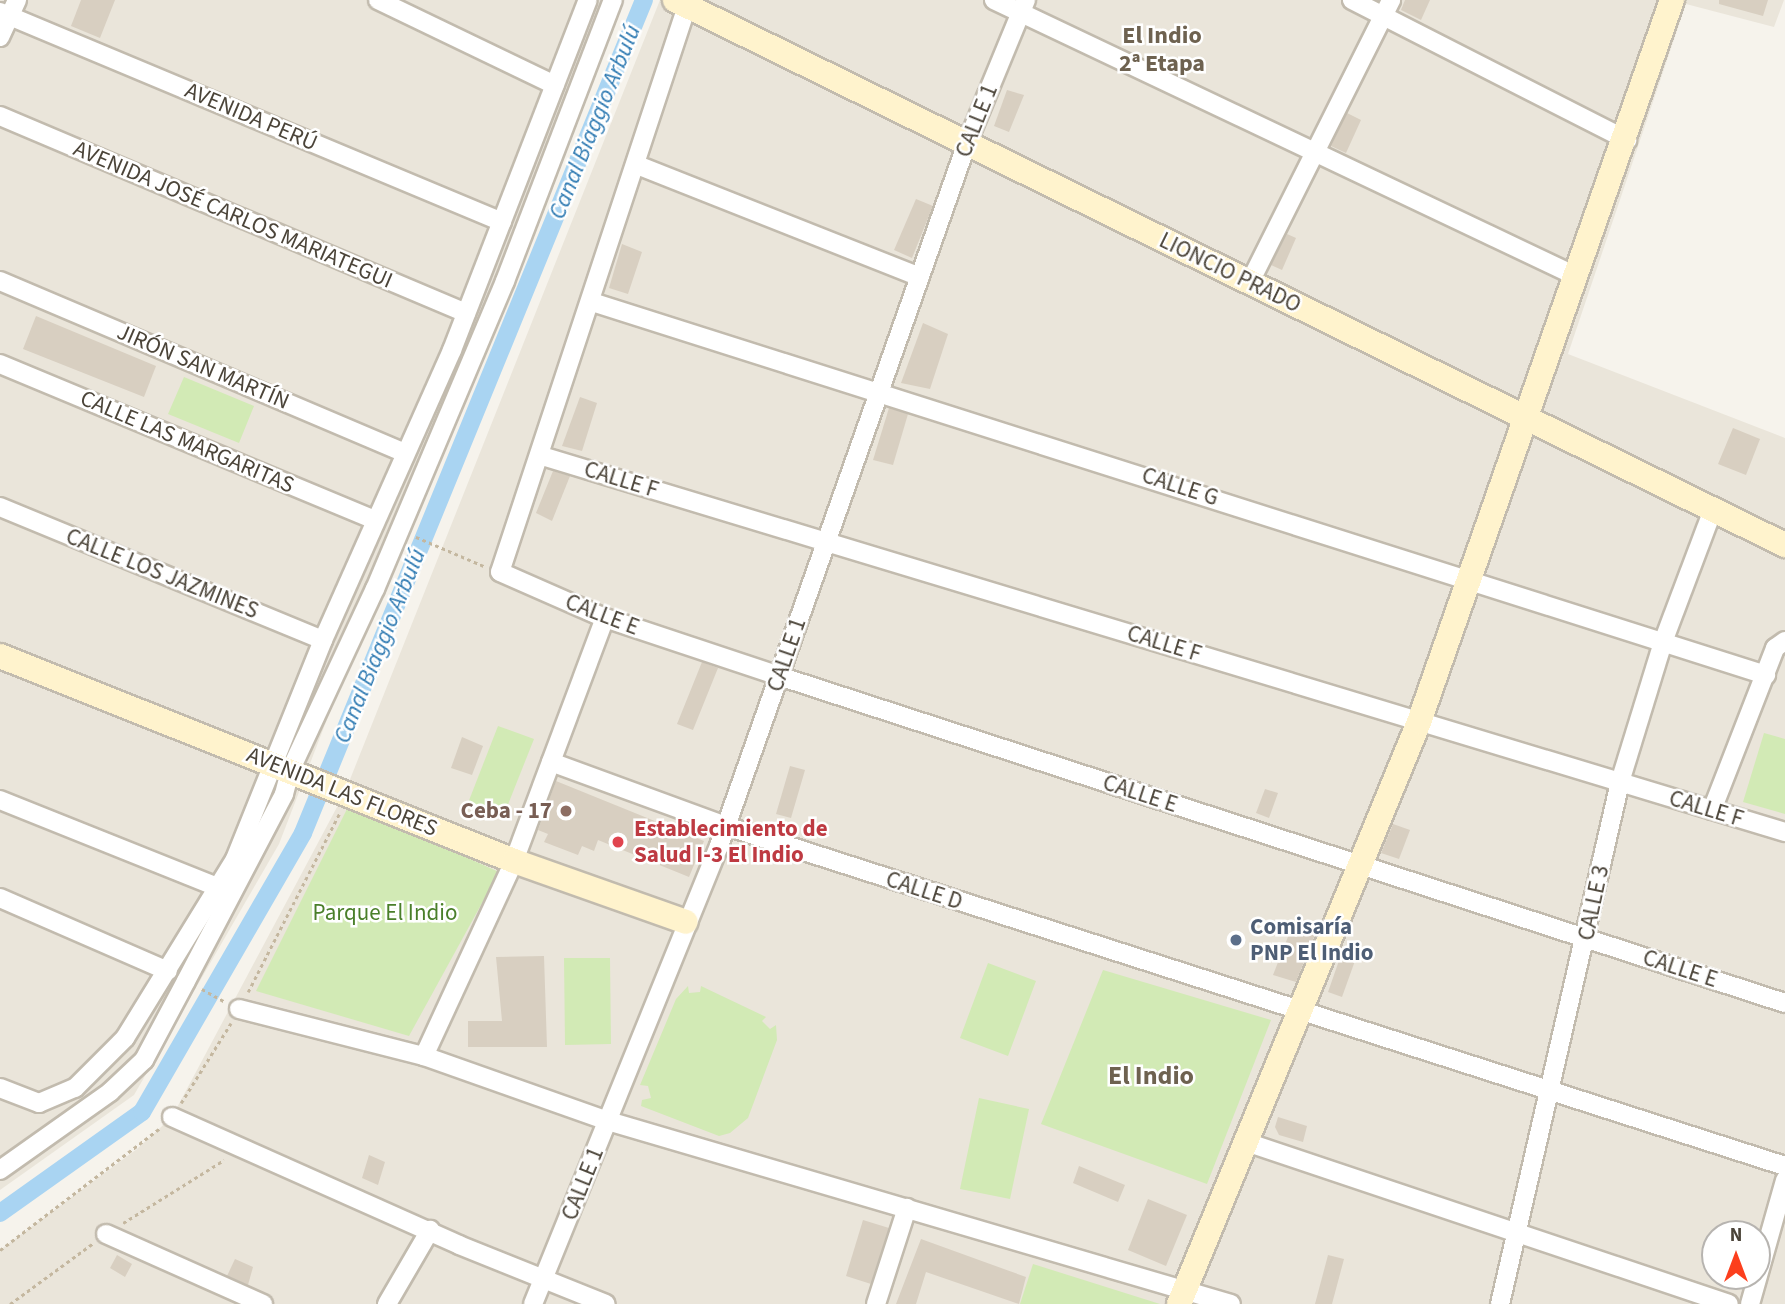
<!DOCTYPE html>
<html>
<head>
<meta charset="utf-8">
<style>
  body { margin:0 }
  #map { position:relative; width:1785px; height:1304px; overflow:hidden; background:#f6f3ec; font-family:"Source Sans 3",sans-serif }
  div>[style] { position:absolute }
  [style*='--x'] { left:calc(var(--x)*1px); top:calc(var(--y)*1px); width:calc(var(--w)*1px); rotate:calc(var(--a)*1deg) }
  .residential>* { inset:0; background:#eae5da }
  .green>* { inset:0; background:#d2eab5 }
  .canal>* { height:18px; margin:-9px; padding:0 9px; transform-origin:9px; border-radius:9px; background:#a9d4f2 }
  .building>* { inset:0; background:#d8cfc1 }
  .path>* { height:2.5px; margin-top:-1.25px; transform-origin:0; background:repeating-linear-gradient(90deg,#c4b79f 0 3.5px,transparent 0 7px) }
  .roads { filter:drop-shadow(2px 0 #c2bbae) drop-shadow(-2px 0 #c2bbae) drop-shadow(0 2px #c2bbae) drop-shadow(0 -2px #c2bbae) }
  .street>* { height:18px; margin:-9px; padding:0 9px; transform-origin:9px; border-radius:9px; background:#fff }
  .secondary>* { height:24px; margin:-12px; padding:0 12px; transform-origin:12px; border-radius:12px; background:#fff3cd }
  .dots>* { width:19px; height:19px; translate:-50% -50%; box-sizing:border-box; border:4px solid #fff; border-radius:50% }
  span { translate:-50% -50%; white-space:nowrap; text-align:center; line-height:1.15; -webkit-text-stroke:5px #fff; paint-order:stroke }
  .street-label { font-size:23px; color:#4b4439 }
  .education-label { font-size:23px; color:#785e54; font-weight:700 }
  .right { translate:-100% -50%; text-align:right }
  .health-label { font-size:23px; color:#be3a42; font-weight:700 }
  .left { translate:0 -50%; text-align:left }
  .park-label { font-size:23px; color:#4a7f2a }
  .service-label { font-size:23px; color:#4e5e75; font-weight:700 }
  .neighbourhood-label { font-size:24px; color:#6e6250; font-weight:700 }
  .water-label { font-size:24px; color:#2e7ab2; font-style:italic }
  .quarter-label { font-size:26px; color:#6e6250; font-weight:700 }
  .north { position:absolute; left:1701px; top:1220px; width:70px; height:70px; box-sizing:border-box; background:#fff; border:2px solid #b7b4b0; border-radius:50%; rotate:0deg; font-size:19px; font-weight:700; line-height:28px; text-align:center; color:#4b4439 }
  .north::after { content:''; display:block; margin:auto; width:24px; height:32px; background:#fc3f1d; clip-path:polygon(50% 0,100% 100%,50% 72%,0 100%) }
</style>
</head>
<body>
<div id="map">
  <div class="residential">
    <div style="clip-path:polygon(0 0,604px 0,279px 844px,134px 1095px,0 1190px)"></div>
    <div style="clip-path:polygon(evenodd,660px 0,1784px 0,1774px 27px,1686px 4px,1568px 354px,1785px 438px,1785px 1304px,0 1304px,0 1250px,137px 1149px,172px 1117px,345px 792px,660px 0,1715px 1234px,1757px 1234px,1757px 1276px,1715px 1276px,1715px 1234px)"></div>
  </div>
  <div class="green">
    <div style="clip-path:polygon(184px 377px,254px 406px,239px 443px,168px 414px)"></div>
    <div style="clip-path:polygon(498px 726px,534px 739px,503px 817px,468px 803px)"></div>
    <div style="clip-path:polygon(1764px 733px,1785px 739px,1785px 814px,1743px 802px)"></div>
    <div style="clip-path:polygon(349px 805px,499px 872px,409px 1036px,256px 991px)"></div>
    <div style="clip-path:polygon(564px 958px,610px 958px,611px 1044px,565px 1045px)"></div>
    <div style="clip-path:polygon(988px 963px,1036px 981px,1008px 1056px,960px 1038px)"></div>
    <div style="clip-path:polygon(1103px 970px,1271px 1020px,1207px 1184px,1041px 1124px)"></div>
    <div style="clip-path:polygon(688px 986px,689px 993px,700px 992px,701px 986px,766px 1017px,762px 1021px,770px 1029px,776px 1025px,777px 1040px,748px 1118px,730px 1133px,719px 1136px,641px 1106px,642px 1100px,651px 1098px,648px 1086px,640px 1085px,676px 999px)"></div>
    <div style="clip-path:polygon(979px 1098px,1029px 1109px,1010px 1199px,960px 1189px)"></div>
    <div style="clip-path:polygon(1033px 1264px,1160px 1304px,1020px 1304px)"></div>
  </div>
  <div class="canal">
    <div style="--x:0;--y:1213;--w:174;--a:-35.4"></div>
    <div style="--x:142;--y:1112;--w:322;--a:-60"></div>
    <div style="--x:303;--y:833;--w:900;--a:-67.74"></div>
  </div>
  <div class="building">
    <div style="clip-path:polygon(81px 0,115px 0,100px 38px,71px 26px)"></div>
    <div style="clip-path:polygon(1405px 0,1430px 0,1421px 20px,1401px 10px)"></div>
    <div style="clip-path:polygon(1719px 0,1768px 0,1763px 16px,1719px 4px)"></div>
    <div style="clip-path:polygon(1007px 90px,1024px 95px,1009px 132px,994px 126px)"></div>
    <div style="clip-path:polygon(1347px 113px,1361px 120px,1346px 153px,1331px 146px)"></div>
    <div style="clip-path:polygon(916px 199px,933px 206px,912px 258px,894px 250px)"></div>
    <div style="clip-path:polygon(1287px 234px,1296px 238px,1282px 270px,1271px 265px)"></div>
    <div style="clip-path:polygon(622px 244px,642px 252px,628px 294px,609px 288px)"></div>
    <div style="clip-path:polygon(36px 316px,156px 366px,144px 397px,23px 349px)"></div>
    <div style="clip-path:polygon(923px 323px,948px 334px,930px 389px,901px 383px)"></div>
    <div style="clip-path:polygon(580px 397px,597px 403px,582px 451px,562px 446px)"></div>
    <div style="clip-path:polygon(889px 408px,908px 414px,893px 465px,873px 460px)"></div>
    <div style="clip-path:polygon(1733px 428px,1760px 439px,1746px 475px,1718px 464px)"></div>
    <div style="clip-path:polygon(553px 471px,570px 476px,552px 521px,536px 513px)"></div>
    <div style="clip-path:polygon(702px 662px,718px 668px,693px 730px,677px 724px)"></div>
    <div style="clip-path:polygon(462px 737px,483px 746px,472px 775px,451px 768px)"></div>
    <div style="clip-path:polygon(790px 766px,805px 770px,791px 818px,776px 814px)"></div>
    <div style="clip-path:polygon(556px 781px,704px 841px,689px 877px,598px 840px,594px 851px,582px 846px,578px 855px,544px 842px,548px 834px,538px 830px)"></div>
    <div style="clip-path:polygon(1265px 789px,1278px 793px,1269px 818px,1256px 813px)"></div>
    <div style="clip-path:polygon(1393px 824px,1410px 830px,1399px 859px,1381px 853px)"></div>
    <div style="clip-path:polygon(1293px 924px,1316px 932px,1296px 982px,1273px 975px)"></div>
    <div style="clip-path:polygon(1342px 952px,1356px 958px,1342px 997px,1328px 992px)"></div>
    <div style="clip-path:polygon(544px 956px,547px 1047px,468px 1047px,468px 1021px,502px 1021px,496px 957px)"></div>
    <div style="clip-path:polygon(1278px 1117px,1307px 1126px,1303px 1142px,1279px 1135px,1275px 1127px)"></div>
    <div style="clip-path:polygon(369px 1155px,385px 1162px,378px 1185px,362px 1178px)"></div>
    <div style="clip-path:polygon(1079px 1166px,1125px 1185px,1118px 1202px,1073px 1183px)"></div>
    <div style="clip-path:polygon(1148px 1199px,1187px 1215px,1166px 1266px,1128px 1250px)"></div>
    <div style="clip-path:polygon(863px 1220px,889px 1228px,871px 1284px,846px 1276px)"></div>
    <div style="clip-path:polygon(921px 1239px,1026px 1277px,1019px 1304px,926px 1272px,916px 1304px,896px 1304px)"></div>
    <div style="clip-path:polygon(117px 1255px,132px 1264px,125px 1277px,110px 1268px)"></div>
    <div style="clip-path:polygon(1328px 1255px,1344px 1259px,1332px 1304px,1315px 1304px)"></div>
    <div style="clip-path:polygon(235px 1259px,253px 1267px,248px 1285px,227px 1276px)"></div>
  </div>
  <div class="path">
    <div style="--x:416;--y:537;--w:74;--a:23.1"></div>
    <div style="--x:202;--y:989;--w:25;--a:29"></div>
    <div style="--x:248;--y:992;--w:200;--a:-62.9"></div>
    <div style="--x:181;--y:1103;--w:94;--a:-58"></div>
    <div style="--x:123;--y:1223;--w:119;--a:-32"></div>
    <div style="--x:0;--y:1250;--w:200;--a:-37.3"></div>
    <div style="--x:10;--y:1304;--w:102;--a:-36.2"></div>
  </div>
  <div class="roads">
    <div class="street">
      <div style="--x:378;--y:0;--w:196;--a:25.7"></div>
      <div style="--x:689;--y:0;--w:602;--a:108.28"></div>
      <div style="--x:500;--y:572;--w:115;--a:23.7"></div>
      <div style="--x:605;--y:618;--w:183;--a:18.4"></div>
      <div style="--x:779;--y:676;--w:1058;--a:18.01"></div>
      <div style="--x:994;--y:0;--w:646;--a:25.38"></div>
      <div style="--x:1352;--y:0;--w:309;--a:27"></div>
      <div style="--x:0;--y:12;--w:544;--a:22.7"></div>
      <div style="--x:0;--y:37;--w:41;--a:-65.3"></div>
      <div style="--x:0;--y:116;--w:506;--a:22.92"></div>
      <div style="--x:637;--y:165;--w:304;--a:21.6"></div>
      <div style="--x:0;--y:281;--w:440;--a:23"></div>
      <div style="--x:1250;--y:282;--w:315;--a:-63.4"></div>
      <div style="--x:592;--y:302;--w:1232;--a:17.63"></div>
      <div style="--x:0;--y:364;--w:406;--a:22.6"></div>
      <div style="--x:542;--y:456;--w:1299;--a:16.83"></div>
      <div style="--x:0;--y:507;--w:349;--a:22.4"></div>
      <div style="--x:551;--y:762;--w:186;--a:20.1"></div>
      <div style="--x:726;--y:826;--w:1112;--a:17.8"></div>
      <div style="--x:0;--y:800;--w:235;--a:21.8"></div>
      <div style="--x:1712;--y:810;--w:174;--a:-68.7"></div>
      <div style="--x:1775;--y:648;--w:12;--a:-35"></div>
      <div style="--x:0;--y:898;--w:183;--a:23.5"></div>
      <div style="--x:239;--y:1009;--w:191;--a:14.3"></div>
      <div style="--x:424;--y:1056;--w:195;--a:19.5"></div>
      <div style="--x:608;--y:1121;--w:649;--a:16.37"></div>
      <div style="--x:424;--y:1056;--w:215;--a:-65.2"></div>
      <div style="--x:514;--y:861;--w:259;--a:-69.5"></div>
      <div style="--x:0;--y:1088;--w:42;--a:21"></div>
      <div style="--x:39;--y:1103;--w:39;--a:-23"></div>
      <div style="--x:75;--y:1088;--w:71;--a:-45"></div>
      <div style="--x:125;--y:1038;--w:210;--a:-58.4"></div>
      <div style="--x:235;--y:859;--w:236;--a:-68.1"></div>
      <div style="--x:323;--y:640;--w:317;--a:-66"></div>
      <div style="--x:452;--y:350;--w:375;--a:-68.8"></div>
      <div style="--x:172;--y:1117;--w:314;--a:24"></div>
      <div style="--x:459;--y:1245;--w:158;--a:21.9"></div>
      <div style="--x:1246;--y:1142;--w:509;--a:18.54"></div>
      <div style="--x:0;--y:1170;--w:135;--a:-35.3"></div>
      <div style="--x:110;--y:1092;--w:47;--a:-43.3"></div>
      <div style="--x:144;--y:1060;--w:89;--a:-62"></div>
      <div style="--x:186;--y:981;--w:211;--a:-62.3"></div>
      <div style="--x:284;--y:794;--w:24;--a:-75"></div>
      <div style="--x:290;--y:771;--w:201;--a:-65"></div>
      <div style="--x:375;--y:589;--w:334;--a:-67.1"></div>
      <div style="--x:505;--y:281;--w:301;--a:-69"></div>
      <div style="--x:106;--y:1234;--w:172;--a:24"></div>
      <div style="--x:387;--y:1304;--w:86;--a:-59.8"></div>
      <div style="--x:533;--y:1304;--w:494;--a:-67.9"></div>
      <div style="--x:719;--y:846;--w:745;--a:-70.57"></div>
      <div style="--x:967;--y:143;--w:155;--a:-67.6"></div>
      <div style="--x:876;--y:1304;--w:101;--a:-72.1"></div>
      <div style="--x:1500;--y:1304;--w:536;--a:-77.05"></div>
      <div style="--x:1620;--y:782;--w:146;--a:-72.9"></div>
      <div style="--x:1663;--y:642;--w:141;--a:-69.3"></div>
      <div style="--x:1750;--y:1304;--w:129;--a:-74.2"></div>
    </div>
    <div class="secondary">
      <div style="--x:675;--y:0;--w:1237;--a:26.15"></div>
      <div style="--x:0;--y:656;--w:553;--a:21.74"></div>
      <div style="--x:514;--y:861;--w:182;--a:19.5"></div>
      <div style="--x:1179;--y:1304;--w:630;--a:-67.59"></div>
      <div style="--x:1419;--y:722;--w:765;--a:-70.69"></div>
    </div>
  </div>
  <div class="dots">
    <div style="left:566px;top:811px;background:#8d6e63"></div>
    <div style="left:618px;top:842px;background:#e0444e"></div>
    <div style="left:1236px;top:940px;background:#5c6f8a"></div>
  </div>
  <div class="street-label">
    <span style="left:251px;top:117px;rotate:23deg">AVENIDA PERÚ</span>
    <span style="left:977px;top:121px;rotate:-68deg">CALLE 1</span>
    <span style="left:233px;top:215px;rotate:23deg">AVENIDA JOSÉ CARLOS MARIATEGUI</span>
    <span style="left:1230px;top:273px;rotate:26deg">LIONCIO PRADO</span>
    <span style="left:203px;top:367px;rotate:23deg">JIRÓN SAN MARTÍN</span>
    <span style="left:187px;top:442px;rotate:23deg">CALLE LAS MARGARITAS</span>
    <span style="left:621px;top:480px;rotate:17deg">CALLE F</span>
    <span style="left:1180px;top:487px;rotate:18deg">CALLE G</span>
    <span style="left:162px;top:574px;rotate:22deg">CALLE LOS JAZMINES</span>
    <span style="left:602px;top:615px;rotate:21deg">CALLE E</span>
    <span style="left:1164px;top:644px;rotate:17deg">CALLE F</span>
    <span style="left:787px;top:655px;rotate:-71deg">CALLE 1</span>
    <span style="left:342px;top:792px;rotate:22deg">AVENIDA LAS FLORES</span>
    <span style="left:1140px;top:794px;rotate:18deg">CALLE E</span>
    <span style="left:1706px;top:809px;rotate:17deg">CALLE F</span>
    <span style="left:924px;top:891px;rotate:18deg">CALLE D</span>
    <span style="left:1594px;top:903px;rotate:-78deg">CALLE 3</span>
    <span style="left:1680px;top:969px;rotate:18deg">CALLE E</span>
    <span style="left:583px;top:1184px;rotate:-68deg">CALLE 1</span>
  </div>
  <div class="education-label">
    <span class="right" style="left:552px;top:811px">Ceba - 17</span>
  </div>
  <div class="health-label">
    <span class="left" style="left:634px;top:842px">Establecimiento de<br>Salud I-3 El Indio</span>
  </div>
  <div class="park-label">
    <span style="left:385px;top:913px">Parque El Indio</span>
  </div>
  <div class="service-label">
    <span class="left" style="left:1250px;top:940px">Comisaría<br>PNP El Indio</span>
  </div>
  <div class="neighbourhood-label">
    <span style="left:1162px;top:50px">El Indio<br>2ª Etapa</span>
  </div>
  <div class="water-label">
    <span style="left:595px;top:122px;rotate:-68deg">Canal Biaggio Arbulú</span>
    <span style="left:380px;top:646px;rotate:-68deg">Canal Biaggio Arbulú</span>
  </div>
  <div class="quarter-label">
    <span style="left:1151px;top:1076px">El Indio</span>
  </div>
  <div class="north">N</div>
</div>
</body>
</html>
